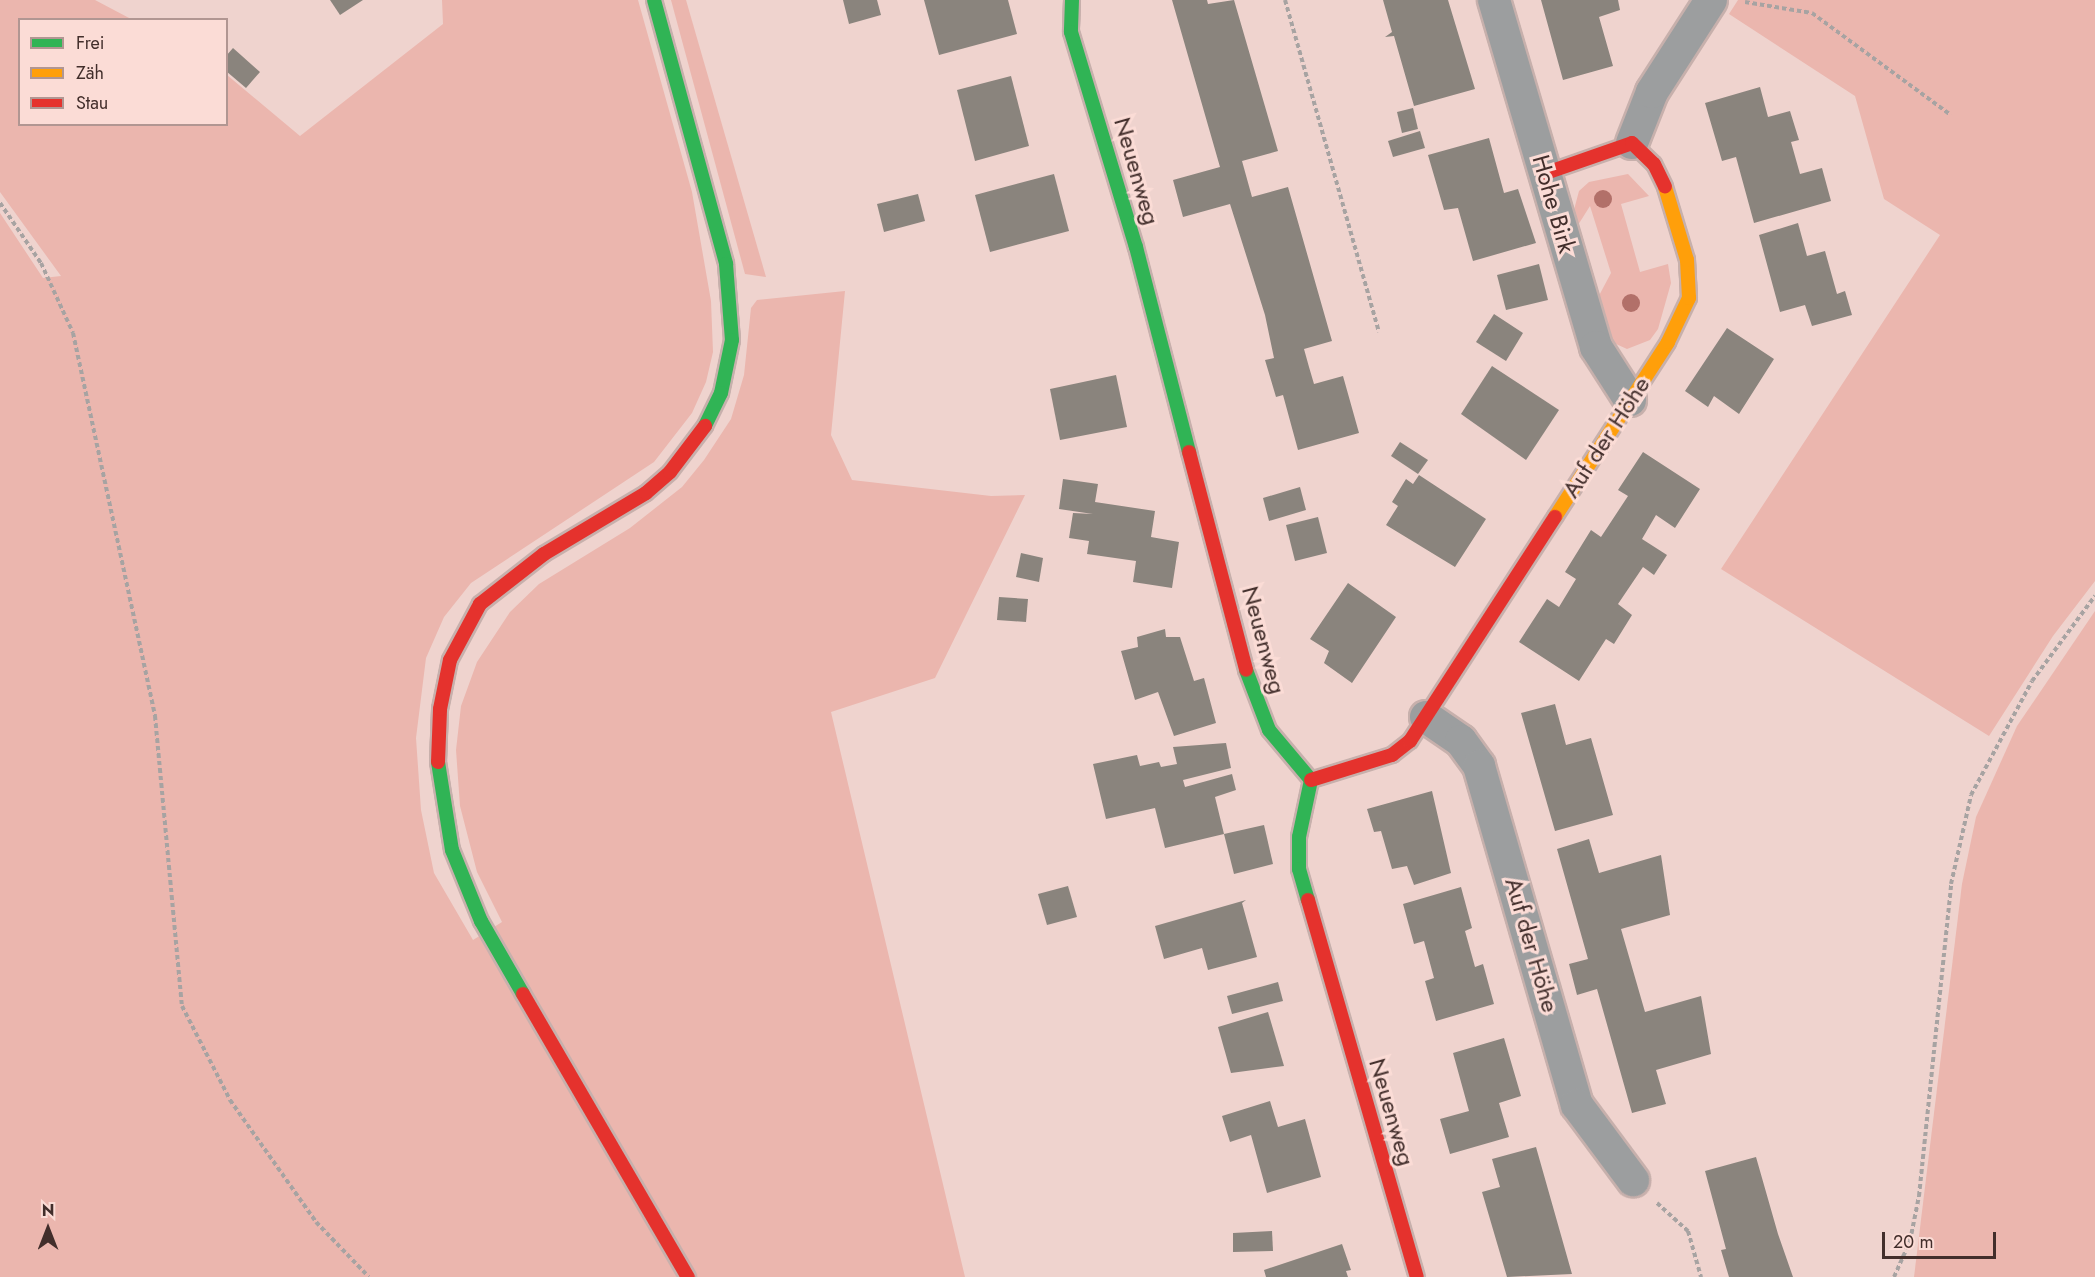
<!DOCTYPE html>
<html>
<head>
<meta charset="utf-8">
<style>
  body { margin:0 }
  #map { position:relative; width:2095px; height:1277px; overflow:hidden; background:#efd3ce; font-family:Jost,sans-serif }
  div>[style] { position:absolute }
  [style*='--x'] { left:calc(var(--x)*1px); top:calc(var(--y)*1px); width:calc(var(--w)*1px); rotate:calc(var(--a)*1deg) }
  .green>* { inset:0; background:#ebb6ae }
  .building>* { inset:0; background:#8a847d }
  .path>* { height:4px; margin-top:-2px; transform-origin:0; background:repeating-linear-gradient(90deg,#a7a3a2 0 4.5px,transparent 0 7.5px) }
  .roads { filter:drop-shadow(2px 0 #c7b0ac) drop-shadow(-2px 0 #c7b0ac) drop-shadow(0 2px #c7b0ac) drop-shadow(0 -2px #c7b0ac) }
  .street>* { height:32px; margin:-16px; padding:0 16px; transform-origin:16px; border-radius:16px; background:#9c9e9f }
  .fast>* { height:14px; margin:-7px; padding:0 7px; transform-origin:7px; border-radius:7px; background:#30b455 }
  .slow>* { height:14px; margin:-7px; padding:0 7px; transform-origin:7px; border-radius:7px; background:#ff9f0a }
  .jam>* { height:14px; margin:-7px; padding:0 7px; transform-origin:7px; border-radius:7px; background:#e5322d }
  .trees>* { width:18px; height:18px; margin:-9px; border-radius:50%; background:#b27069 }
  span { translate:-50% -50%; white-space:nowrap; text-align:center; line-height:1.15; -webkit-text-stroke:6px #fbdcd6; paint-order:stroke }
  .street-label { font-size:24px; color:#422e2b }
  .legend { position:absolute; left:18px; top:18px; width:210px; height:108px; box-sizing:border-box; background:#fbdcd6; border:2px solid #b19692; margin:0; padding:8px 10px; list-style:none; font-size:18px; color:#422e2b }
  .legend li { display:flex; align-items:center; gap:12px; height:30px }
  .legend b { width:30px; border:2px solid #b19692 }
  .north { position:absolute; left:18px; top:1199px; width:60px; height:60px; -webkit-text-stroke:4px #fbdcd6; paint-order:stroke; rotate:0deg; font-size:16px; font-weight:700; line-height:24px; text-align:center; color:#422e2b }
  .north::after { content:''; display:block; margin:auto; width:21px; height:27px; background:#422e2b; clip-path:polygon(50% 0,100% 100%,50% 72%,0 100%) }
  .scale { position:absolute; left:1882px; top:1232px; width:114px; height:27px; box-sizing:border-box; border:3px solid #422e2b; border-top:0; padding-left:8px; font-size:18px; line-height:21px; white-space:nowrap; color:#422e2b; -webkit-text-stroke:4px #fbdcd6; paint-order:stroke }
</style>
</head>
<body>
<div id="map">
  <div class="green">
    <div style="clip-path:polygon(0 0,95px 0,131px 19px,20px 20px,20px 124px,226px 124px,227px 75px,300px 136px,443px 24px,442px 0,638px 0,692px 192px,711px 301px,713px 352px,706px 382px,692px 413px,654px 462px,471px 583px,444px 617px,426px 658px,416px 738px,421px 810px,434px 873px,473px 940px,502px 922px,477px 872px,460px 806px,456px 750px,461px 706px,477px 662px,510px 612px,539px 584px,630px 528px,682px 487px,704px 460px,731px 419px,744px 375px,751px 308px,757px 300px,845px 291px,831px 435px,852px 480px,991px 496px,1025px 495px,935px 678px,831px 712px,965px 1277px,0 1277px,0 213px,43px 278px,61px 276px,0 192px)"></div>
    <div style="clip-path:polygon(671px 0,686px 0,766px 277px,745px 274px)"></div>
    <div style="clip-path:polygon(1738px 0,2095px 0,2095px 581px,2053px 636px,1989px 736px,1721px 569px,1940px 235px,1884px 199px,1855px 96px,1729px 14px)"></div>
    <div style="clip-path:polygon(1628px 174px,1649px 196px,1621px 204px,1640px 272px,1668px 264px,1671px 283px,1658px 329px,1650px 340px,1627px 349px,1605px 339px,1594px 305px,1611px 273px,1590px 206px,1573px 233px,1571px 221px,1579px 191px,1589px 182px)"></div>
    <div style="clip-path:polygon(2095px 611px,2095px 1277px,1914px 1277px,1962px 884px,1976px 817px,2017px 726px)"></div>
  </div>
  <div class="building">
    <div style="clip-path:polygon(330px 0,363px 0,340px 15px)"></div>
    <div style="clip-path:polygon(843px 0,877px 0,881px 15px,849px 24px)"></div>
    <div style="clip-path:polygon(924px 0,1008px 0,1017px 34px,939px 55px)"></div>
    <div style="clip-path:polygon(1172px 0,1207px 0,1208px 4px,1234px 0,1278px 151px,1242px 161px,1252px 197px,1288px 187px,1332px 341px,1304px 349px,1309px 367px,1314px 384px,1343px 376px,1359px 433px,1298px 450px,1283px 395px,1276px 397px,1265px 360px,1274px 358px,1265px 315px,1230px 204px,1183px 217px,1173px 180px,1220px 167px)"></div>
    <div style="clip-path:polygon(1383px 0,1448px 0,1475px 89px,1414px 106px,1394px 36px,1385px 37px,1392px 32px)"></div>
    <div style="clip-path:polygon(1541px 0,1618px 0,1620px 10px,1599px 17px,1613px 66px,1563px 80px)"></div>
    <div style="clip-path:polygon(233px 48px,260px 72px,246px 88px,226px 71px,226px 56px)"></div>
    <div style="clip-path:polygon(1011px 76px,1029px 146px,975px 161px,957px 90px)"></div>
    <div style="clip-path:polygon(1760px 87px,1768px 117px,1790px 111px,1799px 140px,1791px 142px,1800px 174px,1822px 168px,1831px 201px,1754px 223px,1736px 157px,1722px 161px,1705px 103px)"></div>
    <div style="clip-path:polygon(1413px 108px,1418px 129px,1402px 133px,1397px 112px)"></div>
    <div style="clip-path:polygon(1420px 131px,1425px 148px,1393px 157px,1388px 141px)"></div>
    <div style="clip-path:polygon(1489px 138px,1504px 193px,1518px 189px,1536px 243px,1473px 261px,1458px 208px,1444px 210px,1428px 155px)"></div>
    <div style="clip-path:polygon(1054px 174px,1069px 231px,990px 252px,975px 195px)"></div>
    <div style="clip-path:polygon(918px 194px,925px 221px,884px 232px,877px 204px)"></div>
    <div style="clip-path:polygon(1798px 223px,1807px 256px,1825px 251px,1837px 294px,1845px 291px,1852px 315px,1812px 326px,1805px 305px,1780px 312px,1759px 235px)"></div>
    <div style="clip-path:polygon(1539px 264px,1548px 300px,1506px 310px,1497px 275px)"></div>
    <div style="clip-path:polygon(1494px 314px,1523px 333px,1506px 361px,1476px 342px)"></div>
    <div style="clip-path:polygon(1727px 328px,1774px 359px,1739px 414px,1714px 396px,1708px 407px,1685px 391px)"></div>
    <div style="clip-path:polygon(1492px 366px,1559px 410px,1526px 460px,1461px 414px)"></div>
    <div style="clip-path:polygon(1116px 375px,1127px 427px,1060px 440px,1050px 389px)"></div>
    <div style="clip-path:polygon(1400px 442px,1428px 460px,1418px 474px,1391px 456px)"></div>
    <div style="clip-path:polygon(1643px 452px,1700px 489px,1675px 528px,1656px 515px,1642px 539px,1667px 555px,1654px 575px,1643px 567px,1618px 604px,1632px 615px,1614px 644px,1606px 639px,1579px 681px,1519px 642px,1547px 599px,1559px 607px,1576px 579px,1565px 572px,1591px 530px,1601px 537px,1628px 496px,1618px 490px)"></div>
    <div style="clip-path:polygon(1419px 475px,1486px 519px,1455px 567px,1386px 525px,1398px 506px,1392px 502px,1406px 479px,1413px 484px)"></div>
    <div style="clip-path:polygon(1063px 479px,1098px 484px,1095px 502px,1155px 511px,1151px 537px,1179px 542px,1172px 588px,1133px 582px,1136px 561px,1087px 554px,1089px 541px,1069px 538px,1073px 513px,1093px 514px,1059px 509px)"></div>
    <div style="clip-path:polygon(1300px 487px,1306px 510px,1269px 521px,1263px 498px)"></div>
    <div style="clip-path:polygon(1318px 517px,1327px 553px,1295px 561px,1286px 525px)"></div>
    <div style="clip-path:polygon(1021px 553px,1043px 558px,1039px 582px,1016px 577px)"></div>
    <div style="clip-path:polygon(1348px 583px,1396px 617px,1352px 683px,1324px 663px,1329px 651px,1310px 639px)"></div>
    <div style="clip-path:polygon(999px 597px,1028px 599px,1026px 622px,997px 620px)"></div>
    <div style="clip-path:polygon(1165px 629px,1166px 637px,1180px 637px,1194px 681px,1204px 678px,1216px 723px,1174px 736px,1158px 692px,1135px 700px,1121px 651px,1138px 647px,1137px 637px)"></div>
    <div style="clip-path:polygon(1555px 704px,1566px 745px,1591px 738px,1613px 815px,1555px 831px,1521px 713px)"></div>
    <div style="clip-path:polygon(1226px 743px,1231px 768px,1183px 780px,1185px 787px,1232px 774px,1236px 790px,1215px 797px,1224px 834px,1165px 848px,1155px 808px,1106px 819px,1093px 764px,1137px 755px,1140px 766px,1159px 762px,1161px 767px,1177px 764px,1173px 747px)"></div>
    <div style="clip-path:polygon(1432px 791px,1451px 873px,1414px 885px,1407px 866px,1392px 869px,1381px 831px,1374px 832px,1367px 809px)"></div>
    <div style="clip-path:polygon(1264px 825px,1273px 864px,1234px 874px,1224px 834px)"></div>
    <div style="clip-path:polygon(1589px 839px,1599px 873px,1661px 855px,1670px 915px,1621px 929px,1645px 1012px,1701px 996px,1711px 1054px,1656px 1070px,1666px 1104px,1632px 1113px,1597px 989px,1577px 995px,1569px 964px,1588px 959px,1557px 849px)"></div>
    <div style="clip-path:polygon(1068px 886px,1077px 917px,1047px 925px,1038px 894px)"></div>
    <div style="clip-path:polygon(1461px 887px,1472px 928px,1465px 931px,1475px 967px,1483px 964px,1494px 1004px,1436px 1021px,1425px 981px,1434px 978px,1424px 941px,1414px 944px,1403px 904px)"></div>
    <div style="clip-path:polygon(1246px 900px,1242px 903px,1257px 957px,1208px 970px,1202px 948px,1164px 959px,1155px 926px)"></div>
    <div style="clip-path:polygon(1278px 982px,1283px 1001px,1232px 1014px,1227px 996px)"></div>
    <div style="clip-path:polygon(1268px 1012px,1284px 1066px,1231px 1073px,1218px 1027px)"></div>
    <div style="clip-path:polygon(1504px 1038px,1521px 1096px,1499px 1103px,1509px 1137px,1450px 1154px,1440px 1119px,1469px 1111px,1453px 1053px)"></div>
    <div style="clip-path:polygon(1270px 1101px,1278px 1127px,1305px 1119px,1321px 1177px,1267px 1193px,1251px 1135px,1230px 1142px,1222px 1116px)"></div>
    <div style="clip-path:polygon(1536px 1147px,1572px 1274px,1507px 1277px,1482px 1192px,1500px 1187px,1492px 1159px)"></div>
    <div style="clip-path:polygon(1756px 1157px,1778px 1234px,1793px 1277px,1729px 1277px,1721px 1250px,1726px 1249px,1705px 1171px)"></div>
    <div style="clip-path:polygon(1272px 1231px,1273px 1251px,1233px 1252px,1233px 1233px)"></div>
    <div style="clip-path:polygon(1342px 1244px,1351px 1270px,1346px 1271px,1348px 1277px,1266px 1277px,1264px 1270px)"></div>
  </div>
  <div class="path">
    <div style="--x:1285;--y:0;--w:345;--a:74.2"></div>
    <div style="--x:1745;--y:2;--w:68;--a:9.3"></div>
    <div style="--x:1812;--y:13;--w:172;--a:36.3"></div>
    <div style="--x:0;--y:203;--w:73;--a:55.7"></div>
    <div style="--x:41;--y:263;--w:77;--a:65.4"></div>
    <div style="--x:73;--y:333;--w:392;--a:77.9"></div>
    <div style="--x:155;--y:716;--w:291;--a:84.7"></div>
    <div style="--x:182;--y:1006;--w:106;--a:62.9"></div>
    <div style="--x:230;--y:1100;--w:149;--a:54.8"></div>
    <div style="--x:316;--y:1222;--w:76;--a:46.1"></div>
    <div style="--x:1657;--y:1203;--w:42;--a:42.1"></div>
    <div style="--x:1688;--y:1231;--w:48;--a:74.2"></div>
    <div style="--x:1894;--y:1277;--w:39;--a:-66"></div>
    <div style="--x:1910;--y:1241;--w:46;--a:-78.7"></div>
    <div style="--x:1919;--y:1196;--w:314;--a:-84.1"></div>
    <div style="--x:1951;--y:884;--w:91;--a:-77.3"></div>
    <div style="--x:1971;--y:795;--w:129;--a:-61.8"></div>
    <div style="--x:2032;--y:681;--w:106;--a:-53.5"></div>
  </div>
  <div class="roads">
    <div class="street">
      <div style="--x:1494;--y:0;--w:362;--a:73.6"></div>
      <div style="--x:1596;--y:347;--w:63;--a:57.3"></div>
      <div style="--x:1632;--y:143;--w:55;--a:-68.6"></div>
      <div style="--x:1652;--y:92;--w:109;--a:-57.3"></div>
      <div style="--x:1426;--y:717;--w:42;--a:34.4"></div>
      <div style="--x:1461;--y:741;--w:31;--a:54"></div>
      <div style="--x:1479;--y:766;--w:353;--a:73.9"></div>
      <div style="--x:1577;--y:1105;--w:94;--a:53.3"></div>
    </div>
    <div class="fast">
      <div style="--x:654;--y:0;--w:274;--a:74.7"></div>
      <div style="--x:726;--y:264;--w:76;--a:85.5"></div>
      <div style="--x:732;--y:340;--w:54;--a:101.7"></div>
      <div style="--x:721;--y:393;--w:37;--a:116"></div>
      <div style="--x:1072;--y:0;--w:32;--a:92"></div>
      <div style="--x:1071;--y:32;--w:225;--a:73.2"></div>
      <div style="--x:1136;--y:247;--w:212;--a:75.5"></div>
      <div style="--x:1246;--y:670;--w:64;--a:69"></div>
      <div style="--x:1269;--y:730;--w:65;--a:50"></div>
      <div style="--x:1311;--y:780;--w:58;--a:101.9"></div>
      <div style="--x:1299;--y:837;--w:32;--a:90"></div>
      <div style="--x:1299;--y:869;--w:32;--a:74"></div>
      <div style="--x:438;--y:762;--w:89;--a:81"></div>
      <div style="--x:452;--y:850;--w:77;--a:67.8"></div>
      <div style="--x:481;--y:921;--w:84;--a:60.1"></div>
    </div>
    <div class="slow">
      <div style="--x:1555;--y:517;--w:208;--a:-57.1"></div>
      <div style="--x:1668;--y:342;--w:49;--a:-64.5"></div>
      <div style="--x:1689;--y:298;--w:38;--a:-93"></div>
      <div style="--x:1687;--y:260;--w:76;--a:-106.8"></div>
    </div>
    <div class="jam">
      <div style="--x:1546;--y:173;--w:91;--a:-19.2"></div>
      <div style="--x:1632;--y:143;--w:30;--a:44"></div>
      <div style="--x:1654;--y:164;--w:25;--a:64"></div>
      <div style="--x:1189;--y:452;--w:225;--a:75.3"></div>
      <div style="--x:438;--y:762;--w:53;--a:-87.8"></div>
      <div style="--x:440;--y:709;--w:50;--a:-78.5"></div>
      <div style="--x:450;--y:660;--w:64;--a:-61.8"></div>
      <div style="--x:480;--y:604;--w:81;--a:-38"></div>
      <div style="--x:544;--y:554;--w:119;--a:-30.9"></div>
      <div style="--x:646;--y:493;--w:32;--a:-41"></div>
      <div style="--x:670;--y:472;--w:58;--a:-52.7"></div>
      <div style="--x:1311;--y:780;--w:85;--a:-17.2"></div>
      <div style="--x:1392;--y:755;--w:23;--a:-38"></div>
      <div style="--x:1410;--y:741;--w:267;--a:-57.1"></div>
      <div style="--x:1308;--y:900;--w:392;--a:73.9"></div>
      <div style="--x:523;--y:994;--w:328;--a:59.8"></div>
    </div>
  </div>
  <div class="trees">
    <div style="left:1603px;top:199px"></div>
    <div style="left:1631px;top:303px"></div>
  </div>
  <div class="street-label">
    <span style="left:1137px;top:171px;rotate:74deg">Neuenweg</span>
    <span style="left:1554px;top:204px;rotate:74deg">Hohe Birk</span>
    <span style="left:1606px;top:437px;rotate:-57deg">Auf der Höhe</span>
    <span style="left:1264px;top:640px;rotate:75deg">Neuenweg</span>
    <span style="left:1532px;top:945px;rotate:74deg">Auf der Höhe</span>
    <span style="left:1392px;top:1112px;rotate:74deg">Neuenweg</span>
  </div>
  <ul class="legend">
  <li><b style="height:8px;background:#30b455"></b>Frei</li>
  <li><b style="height:8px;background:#ff9f0a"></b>Zäh</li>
  <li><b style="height:8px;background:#e5322d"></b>Stau</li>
  </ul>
  <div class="north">N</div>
  <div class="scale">20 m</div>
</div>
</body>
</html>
